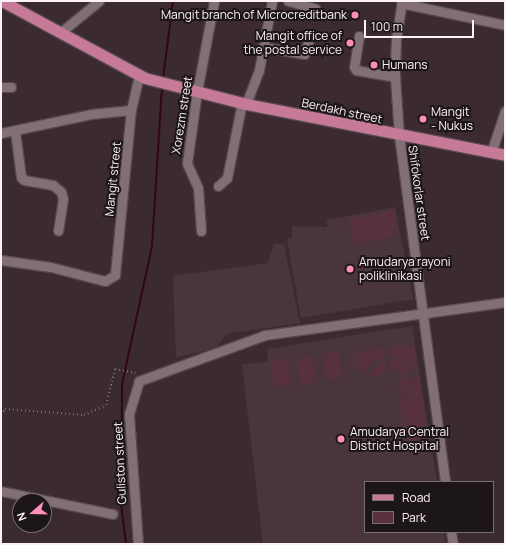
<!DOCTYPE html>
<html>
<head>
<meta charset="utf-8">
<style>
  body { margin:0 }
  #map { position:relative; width:506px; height:545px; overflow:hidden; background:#3b2b31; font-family:Manrope,sans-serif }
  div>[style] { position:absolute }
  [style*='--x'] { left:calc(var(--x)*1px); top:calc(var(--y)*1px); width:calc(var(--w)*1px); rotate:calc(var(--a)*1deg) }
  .built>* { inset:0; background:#4b353d }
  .green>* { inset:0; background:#57313f }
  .stream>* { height:2px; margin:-1px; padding:0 1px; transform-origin:1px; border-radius:1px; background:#33041b }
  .path>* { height:1.5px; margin-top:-0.75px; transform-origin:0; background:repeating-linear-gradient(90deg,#7b6d72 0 1px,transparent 0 4px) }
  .roads { filter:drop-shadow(1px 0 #56484e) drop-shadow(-1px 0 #56484e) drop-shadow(0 1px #56484e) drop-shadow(0 -1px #56484e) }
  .minor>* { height:9px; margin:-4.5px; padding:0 4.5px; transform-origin:4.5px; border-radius:4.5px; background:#826f75 }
  .major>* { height:11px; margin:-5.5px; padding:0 5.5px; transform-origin:5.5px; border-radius:5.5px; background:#c77a98 }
  .dots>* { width:11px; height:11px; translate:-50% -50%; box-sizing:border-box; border:2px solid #1d1618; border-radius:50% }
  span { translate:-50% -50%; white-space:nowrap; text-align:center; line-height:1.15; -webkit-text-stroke:4px #1d1618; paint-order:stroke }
  .poi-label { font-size:12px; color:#fcf1f4 }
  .right { translate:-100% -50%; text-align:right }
  .left { translate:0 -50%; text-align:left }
  .street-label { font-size:12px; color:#fcf1f4 }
  .frame { position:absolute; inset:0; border:2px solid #fcf1f4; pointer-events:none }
  .legend { position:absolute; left:364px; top:481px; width:130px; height:52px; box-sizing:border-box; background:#1d1618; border:1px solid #766e70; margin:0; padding:5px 7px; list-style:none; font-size:12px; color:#fcf1f4 }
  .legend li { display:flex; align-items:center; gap:8px; height:20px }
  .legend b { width:20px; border:1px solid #766e70 }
  .north { position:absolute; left:12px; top:493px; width:40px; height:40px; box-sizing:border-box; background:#1d1618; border:1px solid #766e70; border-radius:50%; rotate:250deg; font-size:11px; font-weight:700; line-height:16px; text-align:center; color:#fcf1f4 }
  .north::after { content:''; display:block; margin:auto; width:14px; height:18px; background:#ff8ebb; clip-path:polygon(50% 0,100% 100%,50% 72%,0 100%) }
  .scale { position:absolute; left:364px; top:20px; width:110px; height:18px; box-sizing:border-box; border:2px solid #fcf1f4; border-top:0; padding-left:5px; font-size:12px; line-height:14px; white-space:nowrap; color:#fcf1f4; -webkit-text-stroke:3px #1d1618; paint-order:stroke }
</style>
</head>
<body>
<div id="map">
  <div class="built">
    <div style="clip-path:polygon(395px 207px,413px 299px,301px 318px,287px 239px,292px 237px,292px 226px,327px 227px,327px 220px)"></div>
    <div style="clip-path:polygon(274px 243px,284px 245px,300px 323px,226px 334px,215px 349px,176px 357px,173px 276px,268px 263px)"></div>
    <div style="clip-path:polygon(412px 326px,437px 482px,365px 482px,365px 532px,444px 532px,445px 544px,263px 544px,242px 365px,268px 361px,267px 349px)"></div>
  </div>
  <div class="green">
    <div style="clip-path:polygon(393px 210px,398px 235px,354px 244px,349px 219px)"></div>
    <div style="clip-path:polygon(414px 345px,418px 372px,415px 373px,405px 360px,389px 355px,388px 347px)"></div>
    <div style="clip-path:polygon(385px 348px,386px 355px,372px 362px,365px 374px,354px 365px,353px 353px)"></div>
    <div style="clip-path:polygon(339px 352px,342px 378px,326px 380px,322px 354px)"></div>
    <div style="clip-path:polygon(313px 356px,317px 382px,300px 384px,297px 358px)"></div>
    <div style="clip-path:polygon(390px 358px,403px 361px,411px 373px,402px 375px,397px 369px,391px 368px)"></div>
    <div style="clip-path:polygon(288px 359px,291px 385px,275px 387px,271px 361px)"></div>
    <div style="clip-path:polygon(386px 359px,388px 369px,380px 374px,369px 376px,374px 367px)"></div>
    <div style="clip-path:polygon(415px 376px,419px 376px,428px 438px,409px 441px,404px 435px,400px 403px,411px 394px)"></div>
    <div style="clip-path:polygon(412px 377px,410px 389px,400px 399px,398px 389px,402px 378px)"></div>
  </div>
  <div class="stream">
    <div style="--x:163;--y:79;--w:79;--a:-82.7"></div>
    <div style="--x:126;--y:544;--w:40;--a:-97.1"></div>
    <div style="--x:121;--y:504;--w:120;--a:-89.5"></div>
    <div style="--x:122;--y:384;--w:141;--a:-77.7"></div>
    <div style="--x:152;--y:246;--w:161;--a:-86.4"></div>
  </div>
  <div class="path">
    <div style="--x:1;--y:415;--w:7;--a:-56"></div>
    <div style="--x:5;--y:409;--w:79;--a:4.3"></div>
    <div style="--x:84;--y:415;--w:24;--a:-24"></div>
    <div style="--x:106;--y:405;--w:37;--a:-76"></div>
    <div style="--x:115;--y:369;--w:21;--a:11"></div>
  </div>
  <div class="roads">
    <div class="minor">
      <div style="--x:288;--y:1;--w:28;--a:15"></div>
      <div style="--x:402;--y:1;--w:38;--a:99"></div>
      <div style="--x:396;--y:39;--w:38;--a:92"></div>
      <div style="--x:395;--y:77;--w:59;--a:86.1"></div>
      <div style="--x:399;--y:136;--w:349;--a:82.4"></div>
      <div style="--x:401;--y:3;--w:106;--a:11.9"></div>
      <div style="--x:61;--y:32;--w:49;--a:-39.2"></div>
      <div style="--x:359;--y:36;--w:31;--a:99"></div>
      <div style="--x:354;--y:67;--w:4;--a:56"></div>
      <div style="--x:356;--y:70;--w:40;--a:10"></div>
      <div style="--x:263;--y:47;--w:42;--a:9.7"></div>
      <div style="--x:304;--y:54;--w:18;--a:-71"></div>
      <div style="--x:1;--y:87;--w:10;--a:0"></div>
      <div style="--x:246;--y:104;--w:36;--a:-69"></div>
      <div style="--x:259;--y:70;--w:70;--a:-79.3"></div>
      <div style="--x:15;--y:131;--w:46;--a:82.6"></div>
      <div style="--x:21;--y:177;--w:4;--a:45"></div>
      <div style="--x:24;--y:180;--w:29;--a:10"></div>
      <div style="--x:53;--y:185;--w:11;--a:41"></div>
      <div style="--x:61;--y:192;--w:7;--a:74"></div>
      <div style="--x:63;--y:199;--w:32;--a:99"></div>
      <div style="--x:1;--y:133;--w:92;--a:-11.9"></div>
      <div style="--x:91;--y:114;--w:40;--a:-5.7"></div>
      <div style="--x:491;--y:153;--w:44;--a:-71.6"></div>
      <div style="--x:218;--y:186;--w:12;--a:-42"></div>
      <div style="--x:227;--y:178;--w:77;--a:-78.8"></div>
      <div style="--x:201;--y:231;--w:43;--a:-94"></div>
      <div style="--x:198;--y:188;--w:27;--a:-114"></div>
      <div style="--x:187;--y:163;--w:72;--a:-82"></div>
      <div style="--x:197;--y:92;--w:93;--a:-79.4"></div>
      <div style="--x:1;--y:260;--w:50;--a:8"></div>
      <div style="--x:51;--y:267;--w:56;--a:14.5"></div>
      <div style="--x:105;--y:281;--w:12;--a:-31"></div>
      <div style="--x:115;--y:275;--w:166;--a:-84.5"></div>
      <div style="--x:131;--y:110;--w:36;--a:-77"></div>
      <div style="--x:1;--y:491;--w:114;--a:11.6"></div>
      <div style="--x:451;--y:532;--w:12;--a:81"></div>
      <div style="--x:138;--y:544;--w:130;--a:-94"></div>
      <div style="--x:129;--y:414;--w:34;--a:-73"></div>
      <div style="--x:139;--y:381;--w:134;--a:-20.1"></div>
      <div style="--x:265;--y:335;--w:242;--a:-7.8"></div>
    </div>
    <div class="major">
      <div style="--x:2;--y:1;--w:162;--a:28.3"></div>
      <div style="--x:145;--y:78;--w:104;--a:14.4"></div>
      <div style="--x:246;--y:104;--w:264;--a:11.1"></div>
    </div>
  </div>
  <div class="dots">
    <div style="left:355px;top:15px;background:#ff8ebb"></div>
    <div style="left:350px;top:43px;background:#ff8ebb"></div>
    <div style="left:374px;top:65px;background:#ff8ebb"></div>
    <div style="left:423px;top:119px;background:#ff8ebb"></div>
    <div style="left:350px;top:269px;background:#ff8ebb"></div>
    <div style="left:341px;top:439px;background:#ff8ebb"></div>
  </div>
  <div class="poi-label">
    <span class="right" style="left:347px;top:15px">Mangit branch of Microcreditbank</span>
    <span class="right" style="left:342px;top:43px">Mangit office of<br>the postal service</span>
    <span class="left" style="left:382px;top:65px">Humans</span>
    <span class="left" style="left:431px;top:119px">Mangit<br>- Nukus</span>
    <span class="left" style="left:359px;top:269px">Amudarya rayoni<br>poliklinikasi</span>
    <span class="left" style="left:350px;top:439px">Amudarya Central<br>District Hospital</span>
  </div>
  <div class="street-label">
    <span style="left:342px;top:111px;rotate:12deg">Berdakh street</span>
    <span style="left:182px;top:115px;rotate:-81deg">Xorezm street</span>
    <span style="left:113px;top:179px;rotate:-84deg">Mangit street</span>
    <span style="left:419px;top:193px;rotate:82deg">Shifokorlar street</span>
    <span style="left:120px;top:463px;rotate:-93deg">Guliston street</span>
  </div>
  <div class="frame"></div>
  <ul class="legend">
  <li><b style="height:5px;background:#c77a98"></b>Road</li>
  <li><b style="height:11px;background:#57313f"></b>Park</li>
  </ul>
  <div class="north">N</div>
  <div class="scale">100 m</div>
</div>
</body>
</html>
